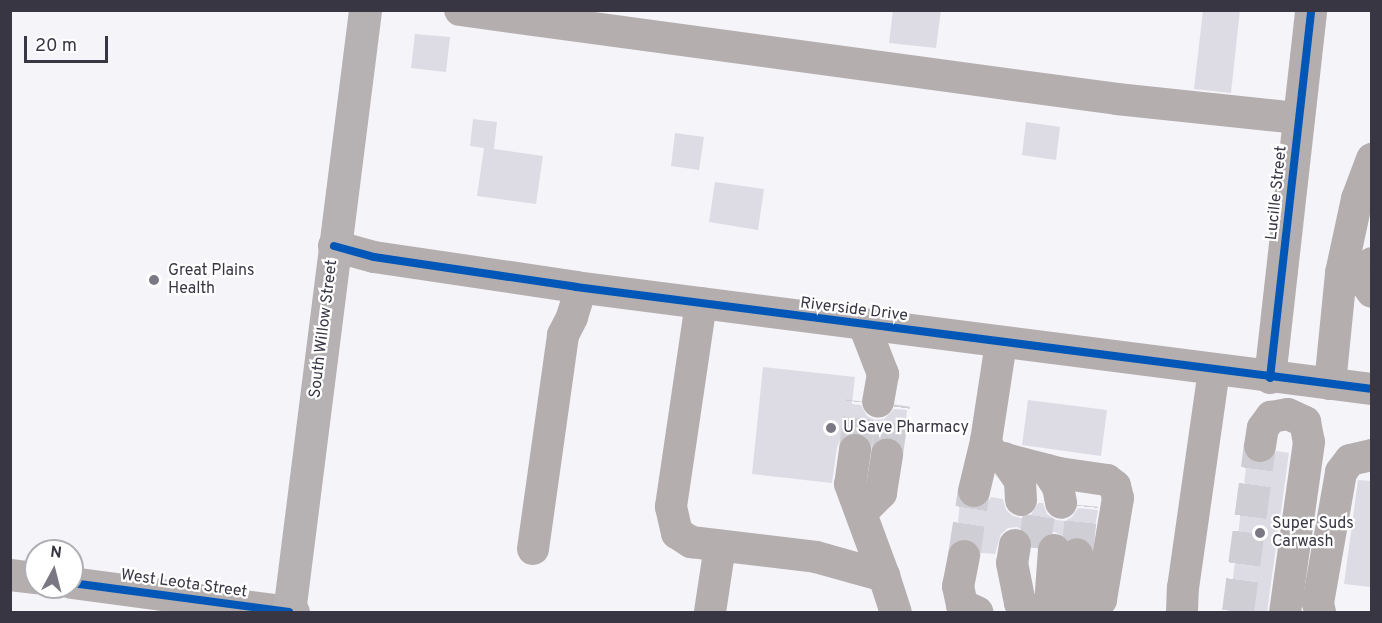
<!DOCTYPE html>
<html>
<head>
<meta charset="utf-8">
<style>
  body { margin:0 }
  #map { position:relative; width:1382px; height:623px; overflow:hidden; background:#f5f4f9; font-family:Overpass,sans-serif }
  div>[style] { position:absolute }
  [style*='--x'] { left:calc(var(--x)*1px); top:calc(var(--y)*1px); width:calc(var(--w)*1px); rotate:calc(var(--a)*1deg) }
  .building>* { inset:0; background:#dddce5 }
  .minor-tunnel>* { height:32px; margin-top:-16px; transform-origin:0; background:repeating-linear-gradient(90deg,#cfced5 0 32px,transparent 0 48px) }
  .minor>* { height:32px; margin:-16px; padding:0 16px; transform-origin:16px; border-radius:16px; background:#b4aeaf }
  .major>* { height:33px; margin:-16.5px; padding:0 16.5px; transform-origin:16.5px; border-radius:16.5px; background:#b6b1b2 }
  .cycleway>* { height:8px; margin:-4px; padding:0 4px; transform-origin:4px; border-radius:4px; background:#0057b8 }
  .dots>* { width:16px; height:16px; translate:-50% -50%; box-sizing:border-box; border:3px solid #fff; border-radius:50% }
  span { translate:-50% -50%; white-space:nowrap; text-align:center; line-height:1.15; -webkit-text-stroke:4.5px #fff; paint-order:stroke }
  .street-label { font-size:16px; color:#393644 }
  .poi-label { font-size:16px; color:#393644 }
  .left { translate:0 -50%; text-align:left }
  .frame { position:absolute; inset:0; border:12px solid #393644; pointer-events:none }
  .north { position:absolute; left:24px; top:539px; width:60px; height:60px; box-sizing:border-box; background:#fff; border:2px solid #b0afb4; border-radius:50%; rotate:7deg; font-size:16px; font-weight:700; line-height:24px; text-align:center; color:#393644 }
  .north::after { content:''; display:block; margin:auto; width:21px; height:27px; background:#7b7883; clip-path:polygon(50% 0,100% 100%,50% 72%,0 100%) }
  .scale { position:absolute; left:24px; top:36px; width:84px; height:27px; box-sizing:border-box; border:3px solid #393644; border-top:0; padding-left:8px; font-size:18px; line-height:21px; white-space:nowrap; color:#393644; -webkit-text-stroke:4px #fff; paint-order:stroke }
</style>
</head>
<body>
<div id="map">
  <div class="building">
    <div style="clip-path:polygon(893px 10px,941px 10px,936px 48px,889px 43px)"></div>
    <div style="clip-path:polygon(1203px 10px,1240px 10px,1231px 93px,1194px 89px)"></div>
    <div style="clip-path:polygon(415px 34px,450px 37px,446px 72px,411px 68px)"></div>
    <div style="clip-path:polygon(473px 119px,497px 122px,494px 149px,543px 156px,536px 204px,477px 196px,484px 148px,470px 146px)"></div>
    <div style="clip-path:polygon(1026px 122px,1060px 127px,1056px 160px,1022px 155px)"></div>
    <div style="clip-path:polygon(675px 133px,704px 137px,699px 170px,671px 166px)"></div>
    <div style="clip-path:polygon(715px 182px,764px 189px,758px 230px,709px 222px)"></div>
    <div style="clip-path:polygon(763px 367px,855px 377px,852px 404px,861px 405px,867px 416px,875px 420px,884px 419px,894px 409px,907px 410px,903px 446px,890px 436px,880px 438px,872px 445px,866px 436px,857px 432px,848px 434px,841px 438px,837px 447px,832px 483px,752px 474px)"></div>
    <div style="clip-path:polygon(1028px 400px,1107px 410px,1101px 456px,1022px 445px)"></div>
    <div style="clip-path:polygon(1277px 451px,1289px 453px,1267px 612px,1229px 612px,1247px 459px,1256px 464px,1266px 463px)"></div>
    <div style="clip-path:polygon(1358px 480px,1371px 481px,1371px 587px,1344px 584px)"></div>
    <div style="clip-path:polygon(991px 497px,1003px 499px,1006px 510px,1013px 516px,1021px 518px,1031px 515px,1038px 503px,1043px 503px,1047px 514px,1056px 520px,1065px 521px,1072px 517px,1078px 508px,1098px 510px,1092px 545px,1079px 536px,1068px 539px,1055px 532px,1046px 534px,1037px 545px,1032px 544px,1027px 532px,1017px 527px,1008px 528px,1001px 534px,995px 554px,981px 553px,976px 543px,968px 539px,956px 541px,960px 502px,969px 508px,979px 508px,987px 504px)"></div>
  </div>
  <div class="minor-tunnel">
    <div style="--x:855;--y:450;--w:49;--a:-83"></div>
    <div style="--x:887;--y:454;--w:50;--a:-82"></div>
    <div style="--x:1034;--y:548;--w:48;--a:-81.5"></div>
    <div style="--x:1077;--y:554;--w:49;--a:-84.2"></div>
    <div style="--x:964;--y:556;--w:66;--a:-81.3"></div>
    <div style="--x:1238;--y:612;--w:167;--a:-82.5"></div>
  </div>
  <div class="minor">
    <div style="--x:460;--y:10;--w:663;--a:7.71"></div>
    <div style="--x:1117;--y:99;--w:183;--a:6"></div>
    <div style="--x:334;--y:246;--w:41;--a:15.4"></div>
    <div style="--x:374;--y:257;--w:204;--a:8.4"></div>
    <div style="--x:576;--y:287;--w:803;--a:7.3"></div>
    <div style="--x:1372;--y:263;--w:23;--a:100"></div>
    <div style="--x:1368;--y:286;--w:7;--a:56"></div>
    <div style="--x:701;--y:303;--w:206;--a:98.4"></div>
    <div style="--x:671;--y:507;--w:27;--a:77"></div>
    <div style="--x:677;--y:533;--w:17;--a:33"></div>
    <div style="--x:691;--y:542;--w:126;--a:6.8"></div>
    <div style="--x:816;--y:557;--w:71;--a:15.6"></div>
    <div style="--x:884;--y:576;--w:38;--a:72"></div>
    <div style="--x:864;--y:325;--w:53;--a:68.8"></div>
    <div style="--x:883;--y:374;--w:28;--a:100"></div>
    <div style="--x:1001;--y:343;--w:99;--a:98.7"></div>
    <div style="--x:986;--y:441;--w:9;--a:72"></div>
    <div style="--x:989;--y:450;--w:11;--a:38"></div>
    <div style="--x:998;--y:457;--w:63;--a:14.7"></div>
    <div style="--x:1059;--y:473;--w:49;--a:8.3"></div>
    <div style="--x:1107;--y:480;--w:10;--a:37"></div>
    <div style="--x:1115;--y:486;--w:12;--a:76"></div>
    <div style="--x:1118;--y:498;--w:103;--a:99.5"></div>
    <div style="--x:1101;--y:600;--w:20;--a:143"></div>
    <div style="--x:1270;--y:378;--w:370;--a:-83.6"></div>
    <div style="--x:1330;--y:384;--w:112;--a:-84.3"></div>
    <div style="--x:1341;--y:273;--w:76;--a:-77.8"></div>
    <div style="--x:1357;--y:199;--w:43;--a:-69.4"></div>
    <div style="--x:1260;--y:446;--w:18;--a:-81"></div>
    <div style="--x:1263;--y:428;--w:14;--a:-54"></div>
    <div style="--x:1271;--y:417;--w:17;--a:-10"></div>
    <div style="--x:1288;--y:414;--w:19;--a:25"></div>
    <div style="--x:1305;--y:422;--w:20;--a:79"></div>
    <div style="--x:1309;--y:442;--w:172;--a:98"></div>
    <div style="--x:855;--y:450;--w:34;--a:98"></div>
    <div style="--x:850;--y:484;--w:98;--a:69.7"></div>
    <div style="--x:1004;--y:458;--w:28;--a:55"></div>
    <div style="--x:1020;--y:481;--w:19;--a:87"></div>
    <div style="--x:1047;--y:470;--w:20;--a:57"></div>
    <div style="--x:1058;--y:487;--w:16;--a:79"></div>
    <div style="--x:974;--y:491;--w:51;--a:-76.5"></div>
    <div style="--x:862;--y:512;--w:27;--a:-45"></div>
    <div style="--x:881;--y:493;--w:39;--a:-81"></div>
    <div style="--x:1015;--y:545;--w:18;--a:99"></div>
    <div style="--x:1012;--y:563;--w:41;--a:78.7"></div>
    <div style="--x:1020;--y:603;--w:13;--a:42"></div>
    <div style="--x:533;--y:549;--w:216;--a:-82"></div>
    <div style="--x:563;--y:335;--w:20;--a:-63"></div>
    <div style="--x:572;--y:317;--w:30;--a:-73"></div>
    <div style="--x:1054;--y:550;--w:55;--a:94.2"></div>
    <div style="--x:1050;--y:605;--w:8;--a:60"></div>
    <div style="--x:964;--y:556;--w:31;--a:101"></div>
    <div style="--x:958;--y:586;--w:19;--a:78"></div>
    <div style="--x:962;--y:605;--w:17;--a:25"></div>
    <div style="--x:10;--y:575;--w:26;--a:7"></div>
    <div style="--x:72;--y:583;--w:219;--a:7.6"></div>
    <div style="--x:710;--y:612;--w:67;--a:-81.4"></div>
    <div style="--x:1071;--y:612;--w:58;--a:-84.1"></div>
    <div style="--x:1182;--y:612;--w:24;--a:-88"></div>
    <div style="--x:1183;--y:588;--w:220;--a:-81.9"></div>
    <div style="--x:1320;--y:612;--w:9;--a:-103"></div>
    <div style="--x:1318;--y:603;--w:133;--a:-80"></div>
    <div style="--x:1341;--y:472;--w:15;--a:-53"></div>
    <div style="--x:1350;--y:460;--w:23;--a:-13"></div>
  </div>
  <div class="major">
    <div style="--x:293;--y:612;--w:4;--a:180"></div>
    <div style="--x:289;--y:612;--w:607;--a:-82.8"></div>
  </div>
  <div class="cycleway">
    <div style="--x:334;--y:246;--w:41;--a:15.4"></div>
    <div style="--x:374;--y:257;--w:204;--a:8.4"></div>
    <div style="--x:576;--y:287;--w:803;--a:7.3"></div>
    <div style="--x:1270;--y:378;--w:370;--a:-83.6"></div>
    <div style="--x:72;--y:583;--w:219;--a:7.6"></div>
  </div>
  <div class="dots">
    <div style="left:154px;top:280px;background:#7b7883"></div>
    <div style="left:831px;top:428px;background:#7b7883"></div>
    <div style="left:1260px;top:533px;background:#7b7883"></div>
  </div>
  <div class="street-label">
    <span style="left:1277px;top:193px;rotate:-84deg">Lucille Street</span>
    <span style="left:854px;top:310px;rotate:7deg">Riverside Drive</span>
    <span style="left:324px;top:329px;rotate:-83deg">South Willow Street</span>
    <span style="left:184px;top:584px;rotate:8deg">West Leota Street</span>
  </div>
  <div class="poi-label">
    <span class="left" style="left:168px;top:280px">Great Plains<br>Health</span>
    <span class="left" style="left:843px;top:428px">U Save Pharmacy</span>
    <span class="left" style="left:1272px;top:533px">Super Suds<br>Carwash</span>
  </div>
  <div class="frame"></div>
  <div class="north">N</div>
  <div class="scale">20 m</div>
</div>
</body>
</html>
